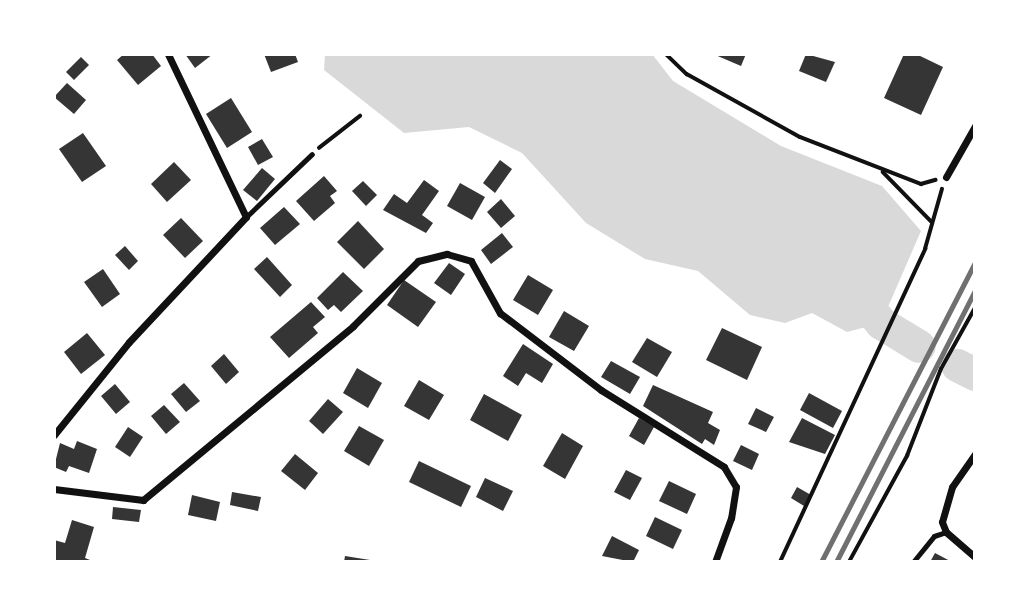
<!DOCTYPE html>
<html>
<head>
<meta charset="utf-8">
<style>
  body { margin:0 }
  #map { position:relative; width:1029px; height:616px; overflow:hidden; background:#fff; font-family:"Noto Sans",sans-serif }
  div>[style] { position:absolute }
  [style*='--x'] { left:calc(var(--x)*1px); top:calc(var(--y)*1px); width:calc(var(--w)*1px); rotate:calc(var(--a)*1deg) }
  .water>* { inset:0; background:#d9d9d9 }
  .river>* { height:33px; margin:-16.5px; padding:0 16.5px; transform-origin:16.5px; border-radius:16.5px; background:#d9d9d9 }
  .building>* { inset:0; background:#353535 }
  .path>* { height:3.5px; margin:-1.75px; padding:0 1.75px; transform-origin:1.75px; border-radius:1.75px; background:#111 }
  .service>* { height:5px; margin:-2.5px; padding:0 2.5px; transform-origin:2.5px; border-radius:2.5px; background:#111 }
  .minor>* { height:7px; margin:-3.5px; padding:0 3.5px; transform-origin:3.5px; border-radius:3.5px; background:#111 }
  .rail>* { height:5px; margin:-2.5px; padding:0 2.5px; transform-origin:2.5px; border-radius:2.5px; background:#707070 }
  span { translate:-50% -50%; white-space:nowrap; text-align:center; line-height:1.15; -webkit-text-stroke:5px #fff; paint-order:stroke }
  .frame { position:absolute; inset:0; border:56px solid #fff; pointer-events:none }
</style>
</head>
<body>
<div id="map">
  <div class="water">
    <div style="clip-path:polygon(325px 54px,652px 54px,673px 81px,781px 146px,882px 186px,921px 231px,881px 323px,847px 332px,812px 313px,785px 323px,750px 315px,698px 271px,645px 259px,586px 223px,522px 153px,469px 127px,404px 133px,324px 70px)"></div>
  </div>
  <div class="river">
    <div style="--x:853;--y:288;--w:45;--a:51.3"></div>
    <div style="--x:881;--y:323;--w:44;--a:31.2"></div>
    <div style="--x:957;--y:365;--w:20;--a:27"></div>
  </div>
  <div class="building">
    <div style="clip-path:polygon(124px 54px,152px 54px,161px 66px,138px 85px,117px 60px)"></div>
    <div style="clip-path:polygon(185px 54px,213px 54px,195px 68px)"></div>
    <div style="clip-path:polygon(264px 54px,295px 54px,298px 62px,271px 72px)"></div>
    <div style="clip-path:polygon(713px 54px,746px 54px,741px 66px)"></div>
    <div style="clip-path:polygon(806px 54px,835px 62px,826px 82px,799px 71px)"></div>
    <div style="clip-path:polygon(904px 54px,916px 54px,943px 67px,921px 115px,884px 98px)"></div>
    <div style="clip-path:polygon(81px 57px,89px 65px,74px 80px,66px 72px)"></div>
    <div style="clip-path:polygon(67px 83px,86px 100px,74px 114px,54px 97px)"></div>
    <div style="clip-path:polygon(231px 98px,252px 132px,227px 148px,206px 114px)"></div>
    <div style="clip-path:polygon(83px 133px,106px 166px,82px 182px,59px 149px)"></div>
    <div style="clip-path:polygon(262px 139px,273px 157px,258px 165px,248px 147px)"></div>
    <div style="clip-path:polygon(500px 160px,512px 169px,495px 193px,483px 183px)"></div>
    <div style="clip-path:polygon(174px 162px,191px 180px,167px 202px,151px 184px)"></div>
    <div style="clip-path:polygon(262px 168px,275px 179px,257px 201px,243px 190px)"></div>
    <div style="clip-path:polygon(324px 176px,337px 191px,330px 196px,335px 203px,314px 221px,296px 201px)"></div>
    <div style="clip-path:polygon(424px 180px,439px 191px,422px 215px,433px 223px,426px 233px,383px 210px,394px 194px,407px 203px)"></div>
    <div style="clip-path:polygon(363px 181px,377px 195px,366px 206px,352px 191px)"></div>
    <div style="clip-path:polygon(460px 183px,485px 197px,472px 220px,447px 206px)"></div>
    <div style="clip-path:polygon(501px 199px,515px 216px,501px 228px,487px 212px)"></div>
    <div style="clip-path:polygon(284px 207px,300px 224px,275px 245px,260px 228px)"></div>
    <div style="clip-path:polygon(181px 218px,203px 241px,185px 258px,163px 235px)"></div>
    <div style="clip-path:polygon(358px 221px,384px 249px,364px 269px,337px 242px)"></div>
    <div style="clip-path:polygon(502px 233px,513px 247px,491px 264px,481px 250px)"></div>
    <div style="clip-path:polygon(125px 246px,138px 261px,129px 270px,115px 255px)"></div>
    <div style="clip-path:polygon(267px 257px,292px 285px,280px 297px,254px 269px)"></div>
    <div style="clip-path:polygon(449px 263px,465px 274px,451px 295px,434px 283px)"></div>
    <div style="clip-path:polygon(103px 269px,120px 294px,102px 307px,84px 282px)"></div>
    <div style="clip-path:polygon(343px 272px,363px 291px,341px 312px,334px 305px,328px 310px,317px 298px)"></div>
    <div style="clip-path:polygon(528px 275px,553px 290px,538px 315px,513px 300px)"></div>
    <div style="clip-path:polygon(404px 280px,436px 302px,418px 327px,387px 305px)"></div>
    <div style="clip-path:polygon(311px 302px,325px 317px,313px 327px,318px 333px,289px 358px,270px 337px)"></div>
    <div style="clip-path:polygon(564px 311px,589px 326px,574px 351px,549px 337px)"></div>
    <div style="clip-path:polygon(722px 328px,762px 347px,747px 380px,706px 360px)"></div>
    <div style="clip-path:polygon(87px 333px,105px 355px,81px 374px,64px 352px)"></div>
    <div style="clip-path:polygon(647px 338px,672px 352px,657px 377px,632px 362px)"></div>
    <div style="clip-path:polygon(523px 344px,553px 364px,542px 383px,526px 373px,518px 386px,503px 376px)"></div>
    <div style="clip-path:polygon(224px 354px,239px 372px,226px 384px,211px 366px)"></div>
    <div style="clip-path:polygon(611px 361px,640px 377px,630px 394px,601px 377px)"></div>
    <div style="clip-path:polygon(357px 368px,382px 383px,368px 408px,343px 393px)"></div>
    <div style="clip-path:polygon(419px 380px,444px 395px,429px 420px,404px 406px)"></div>
    <div style="clip-path:polygon(184px 383px,200px 401px,186px 412px,171px 394px)"></div>
    <div style="clip-path:polygon(115px 384px,130px 402px,116px 414px,101px 396px)"></div>
    <div style="clip-path:polygon(653px 385px,713px 412px,708px 423px,720px 430px,714px 445px,705px 439px,702px 444px,643px 406px)"></div>
    <div style="clip-path:polygon(809px 393px,842px 411px,833px 428px,800px 410px)"></div>
    <div style="clip-path:polygon(484px 394px,522px 415px,508px 441px,470px 420px)"></div>
    <div style="clip-path:polygon(328px 399px,343px 412px,323px 434px,309px 421px)"></div>
    <div style="clip-path:polygon(164px 405px,180px 422px,166px 434px,151px 416px)"></div>
    <div style="clip-path:polygon(756px 408px,774px 417px,766px 432px,748px 424px)"></div>
    <div style="clip-path:polygon(639px 418px,654px 427px,644px 445px,629px 436px)"></div>
    <div style="clip-path:polygon(802px 418px,835px 435px,825px 454px,789px 442px)"></div>
    <div style="clip-path:polygon(359px 426px,384px 440px,369px 466px,344px 451px)"></div>
    <div style="clip-path:polygon(128px 427px,143px 437px,130px 457px,115px 447px)"></div>
    <div style="clip-path:polygon(562px 433px,583px 446px,565px 479px,543px 466px)"></div>
    <div style="clip-path:polygon(77px 441px,97px 449px,89px 473px,69px 466px,66px 472px,54px 467px,60px 443px,74px 449px)"></div>
    <div style="clip-path:polygon(741px 445px,759px 454px,752px 470px,733px 461px)"></div>
    <div style="clip-path:polygon(295px 454px,318px 473px,305px 490px,281px 471px)"></div>
    <div style="clip-path:polygon(419px 461px,471px 486px,461px 507px,409px 482px)"></div>
    <div style="clip-path:polygon(626px 470px,642px 478px,630px 500px,614px 492px)"></div>
    <div style="clip-path:polygon(485px 478px,513px 491px,503px 511px,476px 497px)"></div>
    <div style="clip-path:polygon(669px 481px,696px 494px,687px 514px,659px 501px)"></div>
    <div style="clip-path:polygon(797px 487px,811px 495px,804px 506px,791px 498px)"></div>
    <div style="clip-path:polygon(232px 492px,261px 497px,258px 511px,230px 505px)"></div>
    <div style="clip-path:polygon(192px 495px,220px 502px,216px 521px,188px 515px)"></div>
    <div style="clip-path:polygon(113px 507px,141px 510px,139px 522px,112px 519px)"></div>
    <div style="clip-path:polygon(655px 517px,682px 530px,673px 549px,646px 536px)"></div>
    <div style="clip-path:polygon(72px 520px,94px 527px,85px 558px,95px 562px,54px 562px,54px 540px,65px 543px)"></div>
    <div style="clip-path:polygon(612px 536px,639px 550px,633px 562px,602px 556px)"></div>
    <div style="clip-path:polygon(935px 553px,952px 562px,930px 562px)"></div>
    <div style="clip-path:polygon(345px 556px,370px 560px,369px 562px,344px 562px)"></div>
  </div>
  <div class="path">
    <div style="--x:666;--y:54;--w:29;--a:44"></div>
    <div style="--x:687;--y:74;--w:129;--a:29.1"></div>
    <div style="--x:800;--y:137;--w:130;--a:21.2"></div>
    <div style="--x:921;--y:184;--w:15;--a:-16"></div>
    <div style="--x:319;--y:148;--w:52;--a:-38"></div>
    <div style="--x:883;--y:172;--w:69;--a:45.6"></div>
    <div style="--x:780;--y:562;--w:345;--a:-65.1"></div>
    <div style="--x:925;--y:249;--w:62;--a:-74.2"></div>
    <div style="--x:849;--y:562;--w:121;--a:-61.3"></div>
    <div style="--x:907;--y:456;--w:93;--a:-68.7"></div>
    <div style="--x:941;--y:369;--w:70;--a:-60.9"></div>
  </div>
  <div class="service">
    <div style="--x:246;--y:217;--w:91;--a:-43.7"></div>
    <div style="--x:913;--y:562;--w:33;--a:-51"></div>
    <div style="--x:934;--y:536;--w:13;--a:-18"></div>
  </div>
  <div class="minor">
    <div style="--x:946;--y:177;--w:59;--a:-60.4"></div>
    <div style="--x:54;--y:435;--w:119;--a:-51.1"></div>
    <div style="--x:129;--y:342;--w:171;--a:-46.9"></div>
    <div style="--x:246;--y:217;--w:181;--a:-115.6"></div>
    <div style="--x:975;--y:454;--w:40;--a:124.9"></div>
    <div style="--x:952;--y:487;--w:36;--a:106"></div>
    <div style="--x:942;--y:522;--w:11;--a:68"></div>
    <div style="--x:946;--y:532;--w:38;--a:41"></div>
    <div style="--x:54;--y:489;--w:90;--a:7"></div>
    <div style="--x:143;--y:500;--w:273;--a:-39.6"></div>
    <div style="--x:353;--y:326;--w:92;--a:-45"></div>
    <div style="--x:418;--y:261;--w:30;--a:-14"></div>
    <div style="--x:447;--y:254;--w:25;--a:16"></div>
    <div style="--x:471;--y:261;--w:60;--a:60.9"></div>
    <div style="--x:500;--y:313;--w:127;--a:37.3"></div>
    <div style="--x:601;--y:390;--w:145;--a:32"></div>
    <div style="--x:724;--y:467;--w:23;--a:59"></div>
    <div style="--x:736;--y:487;--w:31;--a:99"></div>
    <div style="--x:731;--y:518;--w:47;--a:110"></div>
  </div>
  <div class="rail">
    <div style="--x:821;--y:562;--w:337;--a:-62.8"></div>
    <div style="--x:836;--y:562;--w:305;--a:-62.9"></div>
  </div>
  <div class="frame"></div>
</div>
</body>
</html>
